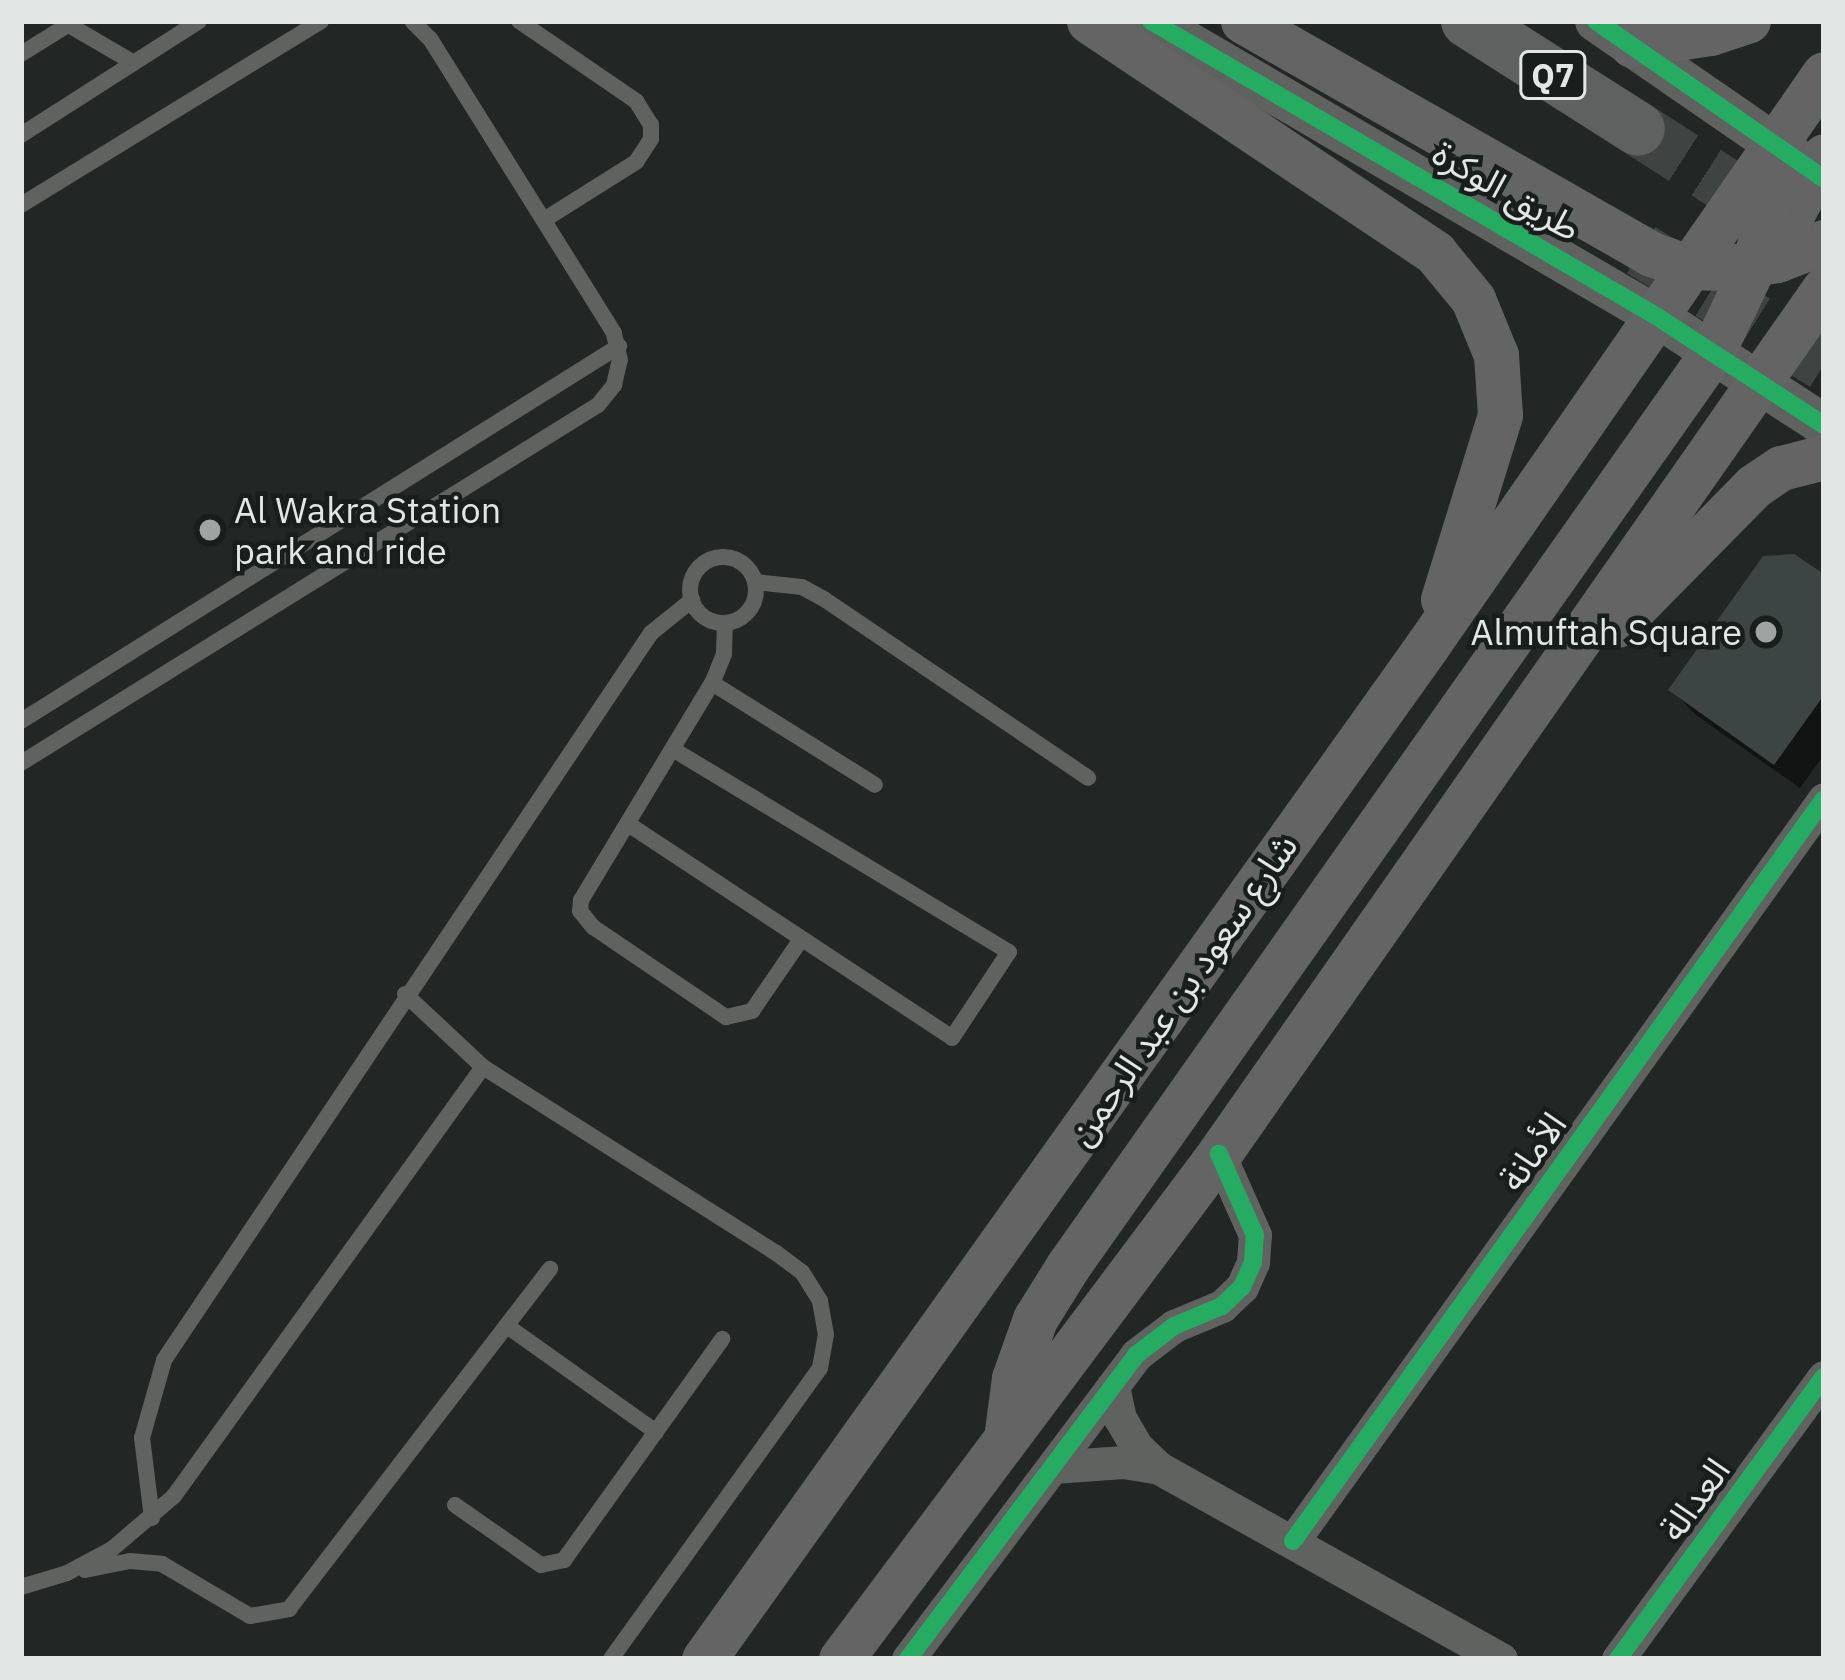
<!DOCTYPE html>
<html>
<head>
<meta charset="utf-8">
<style>
  body { margin:0 }
  #map { position:relative; width:1845px; height:1680px; overflow:hidden; background:#222624; font-family:"IBM Plex Sans","Noto Sans Arabic",sans-serif }
  div>[style] { position:absolute }
  [style*='--x'] { left:calc(var(--x)*1px); top:calc(var(--y)*1px); width:calc(var(--w)*1px); rotate:calc(var(--a)*1deg) }
  .shadow>* { inset:0; background:#0007 }
  .building>* { inset:0; background:#3c4544 }
  .trunk-tunnel>* { height:54px; margin-top:-27px; transform-origin:0; background:repeating-linear-gradient(90deg,#3f4341 0 54px,transparent 0 81px) }
  .service>* { height:16px; margin:-8px; padding:0 8px; transform-origin:8px; border-radius:8px; background:#606260 }
  .service>.ring { margin:-8px; padding:0; box-sizing:content-box; background:none; border:16px solid #606260; border-radius:50% }
  .minor>* { height:33px; margin:-16.5px; padding:0 16.5px; transform-origin:16.5px; border-radius:16.5px; background:#606260 }
  .tertiary>* { height:42px; margin:-21px; padding:0 21px; transform-origin:21px; border-radius:21px; background:#606260 }
  .secondary>* { height:45px; margin:-22.5px; padding:0 22.5px; transform-origin:22.5px; border-radius:22.5px; background:#636463 }
  .trunk>* { height:54px; margin:-27px; padding:0 27px; transform-origin:27px; border-radius:27px; background:#5e6160 }
  .cycleway>* { height:18px; margin:-9px; padding:0 9px; transform-origin:9px; border-radius:9px; background:#26ab63 }
  .dots>* { width:33px; height:33px; translate:-50% -50%; box-sizing:border-box; border:6px solid #171e1b; border-radius:50% }
  span { translate:-50% -50%; white-space:nowrap; text-align:center; line-height:1.15; -webkit-text-stroke:9px #171e1b; paint-order:stroke }
  .shield-label span { padding:3px 9px; background:#171e1b; border:3px solid; border-radius:9px; -webkit-text-stroke-width:0 }
  .shield-label { font-size:33px; color:#e2e7e5; font-weight:700 }
  .street-label { font-size:36px; color:#e2e7e5 }
  .poi-label { font-size:36px; color:#e2e7e5 }
  .left { translate:0 -50%; text-align:left }
  .right { translate:-100% -50%; text-align:right }
  .frame { position:absolute; inset:0; border:24px solid #e2e7e5; pointer-events:none }
</style>
</head>
<body>
<div id="map">
  <div class="shadow">
    <div style="clip-path:polygon(1824px 578px,1824px 755px,1800px 788px,1696px 715px,1671px 690px)"></div>
  </div>
  <div class="building">
    <div style="clip-path:polygon(1794px 554px,1824px 574px,1824px 695px,1774px 765px,1668px 690px,1763px 556px)"></div>
  </div>
  <div class="trunk-tunnel">
    <div style="--x:1638;--y:129;--w:171;--a:32.6"></div>
    <div style="--x:1641;--y:250;--w:216;--a:31.9"></div>
  </div>
  <div class="service">
    <div style="--x:519;--y:21;--w:142;--a:34.4"></div>
    <div style="--x:636;--y:101;--w:28;--a:58"></div>
    <div style="--x:651;--y:125;--w:14;--a:90"></div>
    <div style="--x:651;--y:139;--w:27;--a:123"></div>
    <div style="--x:636;--y:162;--w:109;--a:147.8"></div>
    <div style="--x:69;--y:25;--w:75;--a:30.3"></div>
    <div style="--x:21;--y:54;--w:62;--a:-31.9"></div>
    <div style="--x:21;--y:135;--w:211;--a:-32.6"></div>
    <div style="--x:21;--y:205;--w:352;--a:-31.5"></div>
    <div class="ring" style="left:690px;top:557px;width:50px;height:50px"></div>
    <div style="--x:755;--y:582;--w:47;--a:6.1"></div>
    <div style="--x:802;--y:587;--w:25;--a:29"></div>
    <div style="--x:824;--y:599;--w:319;--a:34.1"></div>
    <div style="--x:725;--y:623;--w:31;--a:92"></div>
    <div style="--x:724;--y:654;--w:31;--a:112"></div>
    <div style="--x:712;--y:683;--w:253;--a:121.1"></div>
    <div style="--x:581;--y:900;--w:11;--a:95"></div>
    <div style="--x:580;--y:911;--w:21;--a:51"></div>
    <div style="--x:593;--y:927;--w:161;--a:34.1"></div>
    <div style="--x:726;--y:1017;--w:27;--a:-13"></div>
    <div style="--x:752;--y:1011;--w:85;--a:-55.6"></div>
    <div style="--x:712;--y:683;--w:192;--a:32"></div>
    <div style="--x:21;--y:721;--w:706;--a:-32.09"></div>
    <div style="--x:21;--y:763;--w:679;--a:-31.82"></div>
    <div style="--x:598;--y:405;--w:26;--a:-51"></div>
    <div style="--x:614;--y:385;--w:26;--a:-77"></div>
    <div style="--x:620;--y:360;--w:28;--a:-103"></div>
    <div style="--x:614;--y:333;--w:347;--a:-122"></div>
    <div style="--x:430;--y:39;--w:25;--a:-135"></div>
    <div style="--x:628;--y:824;--w:388;--a:33.4"></div>
    <div style="--x:952;--y:1038;--w:103;--a:-56.5"></div>
    <div style="--x:1009;--y:952;--w:393;--a:-148.9"></div>
    <div style="--x:405;--y:994;--w:107;--a:43.1"></div>
    <div style="--x:483;--y:1067;--w:346;--a:32.4"></div>
    <div style="--x:775;--y:1252;--w:34;--a:37"></div>
    <div style="--x:802;--y:1272;--w:34;--a:58"></div>
    <div style="--x:820;--y:1301;--w:34;--a:80"></div>
    <div style="--x:826;--y:1334;--w:35;--a:100"></div>
    <div style="--x:820;--y:1368;--w:358;--a:125.7"></div>
    <div style="--x:507;--y:1326;--w:183;--a:35.4"></div>
    <div style="--x:455;--y:1505;--w:105;--a:34.9"></div>
    <div style="--x:541;--y:1565;--w:24;--a:-12"></div>
    <div style="--x:564;--y:1560;--w:272;--a:-54.4"></div>
    <div style="--x:152;--y:1518;--w:81;--a:-97.1"></div>
    <div style="--x:142;--y:1438;--w:81;--a:-74.2"></div>
    <div style="--x:164;--y:1360;--w:875;--a:-56.18"></div>
    <div style="--x:651;--y:633;--w:53;--a:-38.8"></div>
    <div style="--x:85;--y:1570;--w:46;--a:-11.3"></div>
    <div style="--x:130;--y:1561;--w:32;--a:5"></div>
    <div style="--x:162;--y:1564;--w:102;--a:30.6"></div>
    <div style="--x:250;--y:1616;--w:40;--a:-10"></div>
    <div style="--x:289;--y:1609;--w:429;--a:-52.5"></div>
    <div style="--x:21;--y:1587;--w:48;--a:-16.9"></div>
    <div style="--x:67;--y:1573;--w:51;--a:-28.1"></div>
    <div style="--x:112;--y:1549;--w:82;--a:-40.5"></div>
    <div style="--x:174;--y:1496;--w:529;--a:-54.24"></div>
  </div>
  <div class="minor">
    <div style="--x:1113;--y:1386;--w:33;--a:78"></div>
    <div style="--x:1120;--y:1418;--w:32;--a:60"></div>
    <div style="--x:1136;--y:1446;--w:32;--a:44"></div>
    <div style="--x:1159;--y:1468;--w:392;--a:29.2"></div>
    <div style="--x:1053;--y:1467;--w:70;--a:-4.1"></div>
    <div style="--x:1123;--y:1462;--w:36;--a:9"></div>
    <div style="--x:1293;--y:1541;--w:912;--a:-54.41"></div>
    <div style="--x:908;--y:1659;--w:380;--a:-53.1"></div>
    <div style="--x:1136;--y:1355;--w:48;--a:-37.3"></div>
    <div style="--x:1174;--y:1326;--w:52;--a:-22.6"></div>
    <div style="--x:1222;--y:1306;--w:28;--a:-44"></div>
    <div style="--x:1242;--y:1287;--w:27;--a:-66"></div>
    <div style="--x:1253;--y:1262;--w:27;--a:-86"></div>
    <div style="--x:1255;--y:1235;--w:89;--a:-114"></div>
    <div style="--x:1618;--y:1659;--w:349;--a:-53.9"></div>
  </div>
  <div class="tertiary">
    <div style="--x:1151;--y:21;--w:585;--a:30.29"></div>
    <div style="--x:1656;--y:316;--w:200;--a:33"></div>
    <div style="--x:1596;--y:21;--w:252;--a:34.6"></div>
  </div>
  <div class="secondary">
    <div style="--x:1089;--y:21;--w:417;--a:33.8"></div>
    <div style="--x:1435;--y:253;--w:60;--a:50.4"></div>
    <div style="--x:1473;--y:299;--w:61;--a:67.7"></div>
    <div style="--x:1496;--y:355;--w:60;--a:86.2"></div>
    <div style="--x:1500;--y:415;--w:193;--a:107.2"></div>
    <div style="--x:1243;--y:21;--w:470;--a:29.7"></div>
    <div style="--x:1651;--y:254;--w:40;--a:18.9"></div>
    <div style="--x:1689;--y:267;--w:32;--a:2"></div>
    <div style="--x:1721;--y:268;--w:57;--a:-8.1"></div>
    <div style="--x:1777;--y:260;--w:50;--a:-21"></div>
    <div style="--x:1632;--y:45;--w:79;--a:-8.7"></div>
    <div style="--x:1710;--y:33;--w:40;--a:-18"></div>
    <div style="--x:1780;--y:252;--w:40;--a:-72"></div>
    <div style="--x:1792;--y:214;--w:66;--a:-61.1"></div>
    <div style="--x:1617;--y:625;--w:195;--a:-45.4"></div>
    <div style="--x:1754;--y:486;--w:32;--a:-34"></div>
    <div style="--x:1781;--y:468;--w:44;--a:-14.3"></div>
    <div style="--x:1007;--y:1431;--w:53;--a:-82.5"></div>
    <div style="--x:1014;--y:1378;--w:63;--a:-70.4"></div>
    <div style="--x:1035;--y:1319;--w:62;--a:-58.1"></div>
    <div style="--x:1068;--y:1266;--w:1117;--a:-54.8"></div>
    <div style="--x:1712;--y:353;--w:98;--a:-64.5"></div>
    <div style="--x:1754;--y:265;--w:62;--a:-76"></div>
    <div style="--x:1769;--y:205;--w:57;--a:-86"></div>
    <div style="--x:704;--y:1659;--w:1245;--a:-54.48"></div>
    <div style="--x:1427;--y:646;--w:696;--a:-55.24"></div>
    <div style="--x:841;--y:1659;--w:631;--a:-53.18"></div>
    <div style="--x:1219;--y:1154;--w:1056;--a:-55.03"></div>
  </div>
  <div class="trunk">
    <div style="--x:1468;--y:21;--w:201;--a:32.4"></div>
  </div>
  <div class="cycleway">
    <div style="--x:1151;--y:21;--w:585;--a:30.29"></div>
    <div style="--x:1656;--y:316;--w:200;--a:33"></div>
    <div style="--x:1596;--y:21;--w:277;--a:34.7"></div>
    <div style="--x:1293;--y:1541;--w:912;--a:-54.41"></div>
    <div style="--x:908;--y:1659;--w:380;--a:-53.1"></div>
    <div style="--x:1136;--y:1355;--w:48;--a:-37.3"></div>
    <div style="--x:1174;--y:1326;--w:52;--a:-22.6"></div>
    <div style="--x:1222;--y:1306;--w:28;--a:-44"></div>
    <div style="--x:1242;--y:1287;--w:27;--a:-66"></div>
    <div style="--x:1253;--y:1262;--w:27;--a:-86"></div>
    <div style="--x:1255;--y:1235;--w:89;--a:-114"></div>
    <div style="--x:1618;--y:1659;--w:349;--a:-53.9"></div>
  </div>
  <div class="dots">
    <div style="left:210px;top:530px;background:#9fa3a1"></div>
    <div style="left:1766px;top:632px;background:#9fa3a1"></div>
  </div>
  <div class="shield-label">
    <span style="left:1553px;top:75px">Q7</span>
  </div>
  <div class="street-label">
    <span style="left:1507px;top:190px;rotate:30deg">طريق الوكرة</span>
    <span style="left:1182px;top:989px;rotate:-55deg">شارع سعود بن عبد الرحمن</span>
    <span style="left:1532px;top:1151px;rotate:-54deg">الأمانة</span>
    <span style="left:1694px;top:1499px;rotate:-54deg">العدالة</span>
  </div>
  <div class="poi-label">
    <span class="left" style="left:234px;top:530px">Al Wakra Station<br>park and ride</span>
    <span class="right" style="left:1742px;top:632px">Almuftah Square</span>
  </div>
  <div class="frame"></div>
</div>
</body>
</html>
